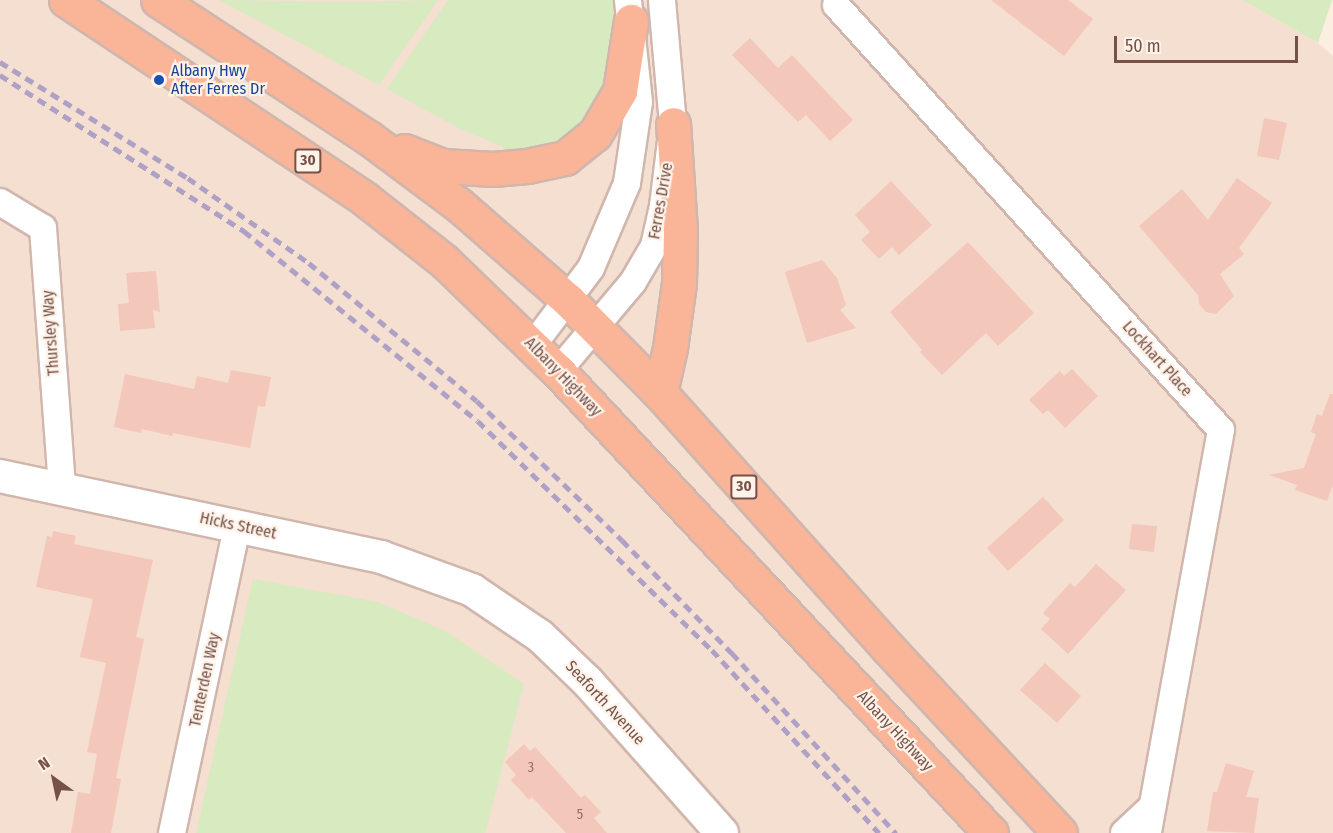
<!DOCTYPE html>
<html>
<head>
<meta charset="utf-8">
<style>
  body { margin:0 }
  #map { position:relative; width:1333px; height:833px; overflow:hidden; background:#fdeee2; font-family:"Fira Sans Condensed",sans-serif }
  div>[style] { position:absolute }
  [style*='--x'] { left:calc(var(--x)*1px); top:calc(var(--y)*1px); width:calc(var(--w)*1px); rotate:calc(var(--a)*1deg) }
  .residential>* { inset:0; background:#f4dfd0 }
  .green>* { inset:0; background:#d8eac0 }
  .building>* { inset:0; background:#f3c7b9 }
  .roads { filter:drop-shadow(2px 0 #d0b6ac) drop-shadow(-2px 0 #d0b6ac) drop-shadow(0 2px #d0b6ac) drop-shadow(0 -2px #d0b6ac) }
  .minor>* { height:26px; margin:-13px; padding:0 13px; transform-origin:13px; border-radius:13px; background:#fff }
  .tertiary>* { height:32px; margin:-16px; padding:0 16px; transform-origin:16px; border-radius:16px; background:#fff }
  .trunk>* { height:33px; margin:-16.5px; padding:0 16.5px; transform-origin:16.5px; border-radius:16.5px; background:#fab598 }
  .rail>* { height:4.5px; margin-top:-2.25px; transform-origin:0; background:repeating-linear-gradient(90deg,#afa1c6 0 9px,transparent 0 15px) }
  .dots>* { width:16px; height:16px; translate:-50% -50%; box-sizing:border-box; border:3px solid #fff3e9; border-radius:50% }
  span { translate:-50% -50%; white-space:nowrap; text-align:center; line-height:1.15; -webkit-text-stroke:4.5px #fff3e9; paint-order:stroke }
  .number-label { font-size:14px; color:#946e64 }
  .number-label span { -webkit-text-stroke-width:0 }
  .shield-label span { padding:2px 4px; background:#fff3e9; border:2px solid; border-radius:4px; -webkit-text-stroke-width:0 }
  .shield-label { font-size:15px; color:#755148; font-weight:700 }
  .transit-label { font-size:16px; color:#164399 }
  .left { translate:0 -50%; text-align:left }
  .street-label { font-size:16px; color:#755148 }
  .north { position:absolute; left:24px; top:749px; width:60px; height:60px; -webkit-text-stroke:4px #fff3e9; paint-order:stroke; rotate:327deg; font-size:16px; font-weight:700; line-height:24px; text-align:center; color:#755148 }
  .north::after { content:''; display:block; margin:auto; width:21px; height:27px; background:#755148; clip-path:polygon(50% 0,100% 100%,50% 72%,0 100%) }
  .scale { position:absolute; left:1114px; top:36px; width:184px; height:27px; box-sizing:border-box; border:3px solid #755148; border-top:0; padding-left:8px; font-size:18px; line-height:21px; white-space:nowrap; color:#755148; -webkit-text-stroke:4px #fff3e9; paint-order:stroke }
</style>
</head>
<body>
<div id="map">
  <div class="residential">
    <div style="clip-path:polygon(0 0,1242px 0,1318px 43px,1333px 56px,1333px 833px,0 833px)"></div>
  </div>
  <div class="green">
    <div style="clip-path:polygon(219px 0,347px 2px,438px 0,379px 85px)"></div>
    <div style="clip-path:polygon(448px 0,613px 0,613px 57px,608px 84px,573px 140px,508px 156px,502px 146px,462px 130px,387px 89px)"></div>
    <div style="clip-path:polygon(1242px 0,1332px 0,1318px 43px)"></div>
    <div style="clip-path:polygon(253px 579px,378px 602px,447px 632px,524px 684px,485px 833px,196px 833px)"></div>
  </div>
  <div class="building">
    <div style="clip-path:polygon(991px 0,1068px 0,1093px 19px,1064px 56px)"></div>
    <div style="clip-path:polygon(750px 38px,778px 68px,792px 55px,853px 120px,830px 141px,806px 115px,798px 122px,732px 55px)"></div>
    <div style="clip-path:polygon(1264px 118px,1287px 123px,1279px 160px,1257px 156px)"></div>
    <div style="clip-path:polygon(1237px 178px,1272px 203px,1239px 248px,1244px 254px,1220px 274px,1234px 296px,1216px 314px,1206px 312px,1199px 304px,1198px 295px,1139px 226px,1182px 189px,1208px 220px)"></div>
    <div style="clip-path:polygon(891px 181px,932px 225px,899px 255px,892px 247px,879px 259px,861px 240px,870px 232px,855px 215px)"></div>
    <div style="clip-path:polygon(968px 242px,1034px 313px,998px 346px,986px 333px,942px 375px,920px 352px,922px 350px,890px 312px)"></div>
    <div style="clip-path:polygon(822px 260px,837px 278px,846px 305px,840px 310px,856px 328px,807px 343px,785px 272px)"></div>
    <div style="clip-path:polygon(156px 271px,160px 312px,153px 310px,155px 328px,120px 331px,118px 304px,129px 303px,126px 273px)"></div>
    <div style="clip-path:polygon(1072px 369px,1098px 396px,1065px 428px,1048px 410px,1043px 414px,1029px 400px,1060px 371px,1064px 376px)"></div>
    <div style="clip-path:polygon(231px 370px,271px 377px,265px 407px,258px 406px,250px 448px,173px 433px,172px 436px,142px 429px,141px 433px,114px 427px,125px 374px,194px 389px,197px 376px,228px 383px)"></div>
    <div style="clip-path:polygon(1330px 394px,1333px 394px,1333px 485px,1327px 501px,1295px 490px,1297px 485px,1269px 475px,1304px 468px,1316px 434px,1311px 432px,1317px 414px,1322px 416px)"></div>
    <div style="clip-path:polygon(1043px 497px,1064px 520px,1008px 571px,987px 548px)"></div>
    <div style="clip-path:polygon(1132px 524px,1157px 526px,1154px 552px,1129px 549px)"></div>
    <div style="clip-path:polygon(53px 531px,76px 536px,74px 544px,153px 560px,136px 637px,144px 639px,116px 778px,121px 779px,111px 833px,71px 833px,78px 792px,90px 794px,97px 754px,87px 752px,106px 663px,80px 657px,93px 599px,36px 587px,47px 536px,52px 537px)"></div>
    <div style="clip-path:polygon(1096px 564px,1126px 590px,1068px 654px,1041px 629px,1050px 619px,1043px 613px,1070px 583px,1075px 587px)"></div>
    <div style="clip-path:polygon(1045px 663px,1081px 696px,1057px 723px,1020px 690px)"></div>
    <div style="clip-path:polygon(524px 744px,530px 751px,535px 747px,581px 798px,585px 795px,601px 812px,594px 818px,607px 833px,566px 833px,532px 797px,529px 800px,511px 780px,516px 775px,505px 762px)"></div>
    <div style="clip-path:polygon(1226px 763px,1254px 771px,1246px 797px,1259px 798px,1254px 833px,1207px 831px,1213px 792px,1217px 792px)"></div>
  </div>
  <div class="roads">
    <div class="minor">
      <div style="--x:836;--y:5;--w:573;--a:47.83"></div>
      <div style="--x:1221;--y:430;--w:410;--a:100.3"></div>
      <div style="--x:0;--y:202;--w:50;--a:31.2"></div>
      <div style="--x:43;--y:228;--w:262;--a:85.8"></div>
      <div style="--x:533;--y:345;--w:96;--a:-53"></div>
      <div style="--x:591;--y:268;--w:92;--a:-67"></div>
      <div style="--x:627;--y:183;--w:82;--a:-81.6"></div>
      <div style="--x:639;--y:102;--w:103;--a:-96.2"></div>
      <div style="--x:558;--y:371;--w:116;--a:-49.9"></div>
      <div style="--x:633;--y:282;--w:42;--a:-59.7"></div>
      <div style="--x:654;--y:246;--w:41;--a:-77.3"></div>
      <div style="--x:663;--y:206;--w:83;--a:-83"></div>
      <div style="--x:673;--y:124;--w:124;--a:-95.1"></div>
      <div style="--x:172;--y:833;--w:314;--a:-78"></div>
      <div style="--x:1124;--y:833;--w:38;--a:-43"></div>
    </div>
    <div class="tertiary">
      <div style="--x:0;--y:476;--w:390;--a:12"></div>
      <div style="--x:381;--y:557;--w:97;--a:19.9"></div>
      <div style="--x:472;--y:590;--w:82;--a:34.1"></div>
      <div style="--x:540;--y:636;--w:66;--a:43.8"></div>
      <div style="--x:588;--y:682;--w:202;--a:48.4"></div>
    </div>
    <div class="trunk">
      <div style="--x:66;--y:0;--w:359;--a:33.6"></div>
      <div style="--x:365;--y:199;--w:100;--a:38.1"></div>
      <div style="--x:444;--y:261;--w:158;--a:44"></div>
      <div style="--x:558;--y:371;--w:633;--a:46.86"></div>
      <div style="--x:158;--y:0;--w:252;--a:33.2"></div>
      <div style="--x:369;--y:138;--w:112;--a:36.7"></div>
      <div style="--x:459;--y:205;--w:145;--a:41.1"></div>
      <div style="--x:568;--y:300;--w:131;--a:45.3"></div>
      <div style="--x:660;--y:393;--w:343;--a:48.2"></div>
      <div style="--x:889;--y:649;--w:251;--a:47.1"></div>
      <div style="--x:404;--y:151;--w:42;--a:21"></div>
      <div style="--x:443;--y:166;--w:50;--a:3.4"></div>
      <div style="--x:493;--y:169;--w:34;--a:-5"></div>
      <div style="--x:527;--y:166;--w:39;--a:-12"></div>
      <div style="--x:565;--y:158;--w:38;--a:-39"></div>
      <div style="--x:595;--y:134;--w:50;--a:-59.8"></div>
      <div style="--x:620;--y:91;--w:71;--a:-81.1"></div>
      <div style="--x:660;--y:393;--w:46;--a:-77.5"></div>
      <div style="--x:670;--y:348;--w:66;--a:-82.1"></div>
      <div style="--x:679;--y:283;--w:52;--a:-88.9"></div>
      <div style="--x:680;--y:231;--w:107;--a:-93.7"></div>
    </div>
  </div>
  <div class="rail">
    <div style="--x:0;--y:62;--w:221;--a:31.7"></div>
    <div style="--x:188;--y:178;--w:148;--a:35.1"></div>
    <div style="--x:309;--y:263;--w:217;--a:39.4"></div>
    <div style="--x:477;--y:401;--w:201;--a:43.8"></div>
    <div style="--x:622;--y:540;--w:158;--a:45.8"></div>
    <div style="--x:732;--y:653;--w:244;--a:47.7"></div>
    <div style="--x:0;--y:75;--w:290;--a:32.6"></div>
    <div style="--x:244;--y:231;--w:301;--a:39.1"></div>
    <div style="--x:478;--y:421;--w:327;--a:44.4"></div>
    <div style="--x:712;--y:650;--w:248;--a:47.6"></div>
  </div>
  <div class="dots">
    <div style="left:159px;top:80px;background:#1a4fb4"></div>
  </div>
  <div class="number-label">
    <span style="left:531px;top:768px">3</span>
    <span style="left:580px;top:815px">5</span>
  </div>
  <div class="shield-label">
    <span style="left:308px;top:161px">30</span>
    <span style="left:744px;top:487px">30</span>
  </div>
  <div class="transit-label">
    <span class="left" style="left:171px;top:80px">Albany Hwy<br>After Ferres Dr</span>
  </div>
  <div class="street-label">
    <span style="left:661px;top:201px;rotate:-80deg">Ferres Drive</span>
    <span style="left:51px;top:333px;rotate:-94deg">Thursley Way</span>
    <span style="left:1157px;top:359px;rotate:48deg">Lockhart Place</span>
    <span style="left:563px;top:377px;rotate:46deg">Albany Highway</span>
    <span style="left:238px;top:526px;rotate:12deg">Hicks Street</span>
    <span style="left:205px;top:680px;rotate:-78deg">Tenterden Way</span>
    <span style="left:605px;top:703px;rotate:47deg">Seaforth Avenue</span>
    <span style="left:895px;top:731px;rotate:47deg">Albany Highway</span>
  </div>
  <div class="north">N</div>
  <div class="scale">50 m</div>
</div>
</body>
</html>
